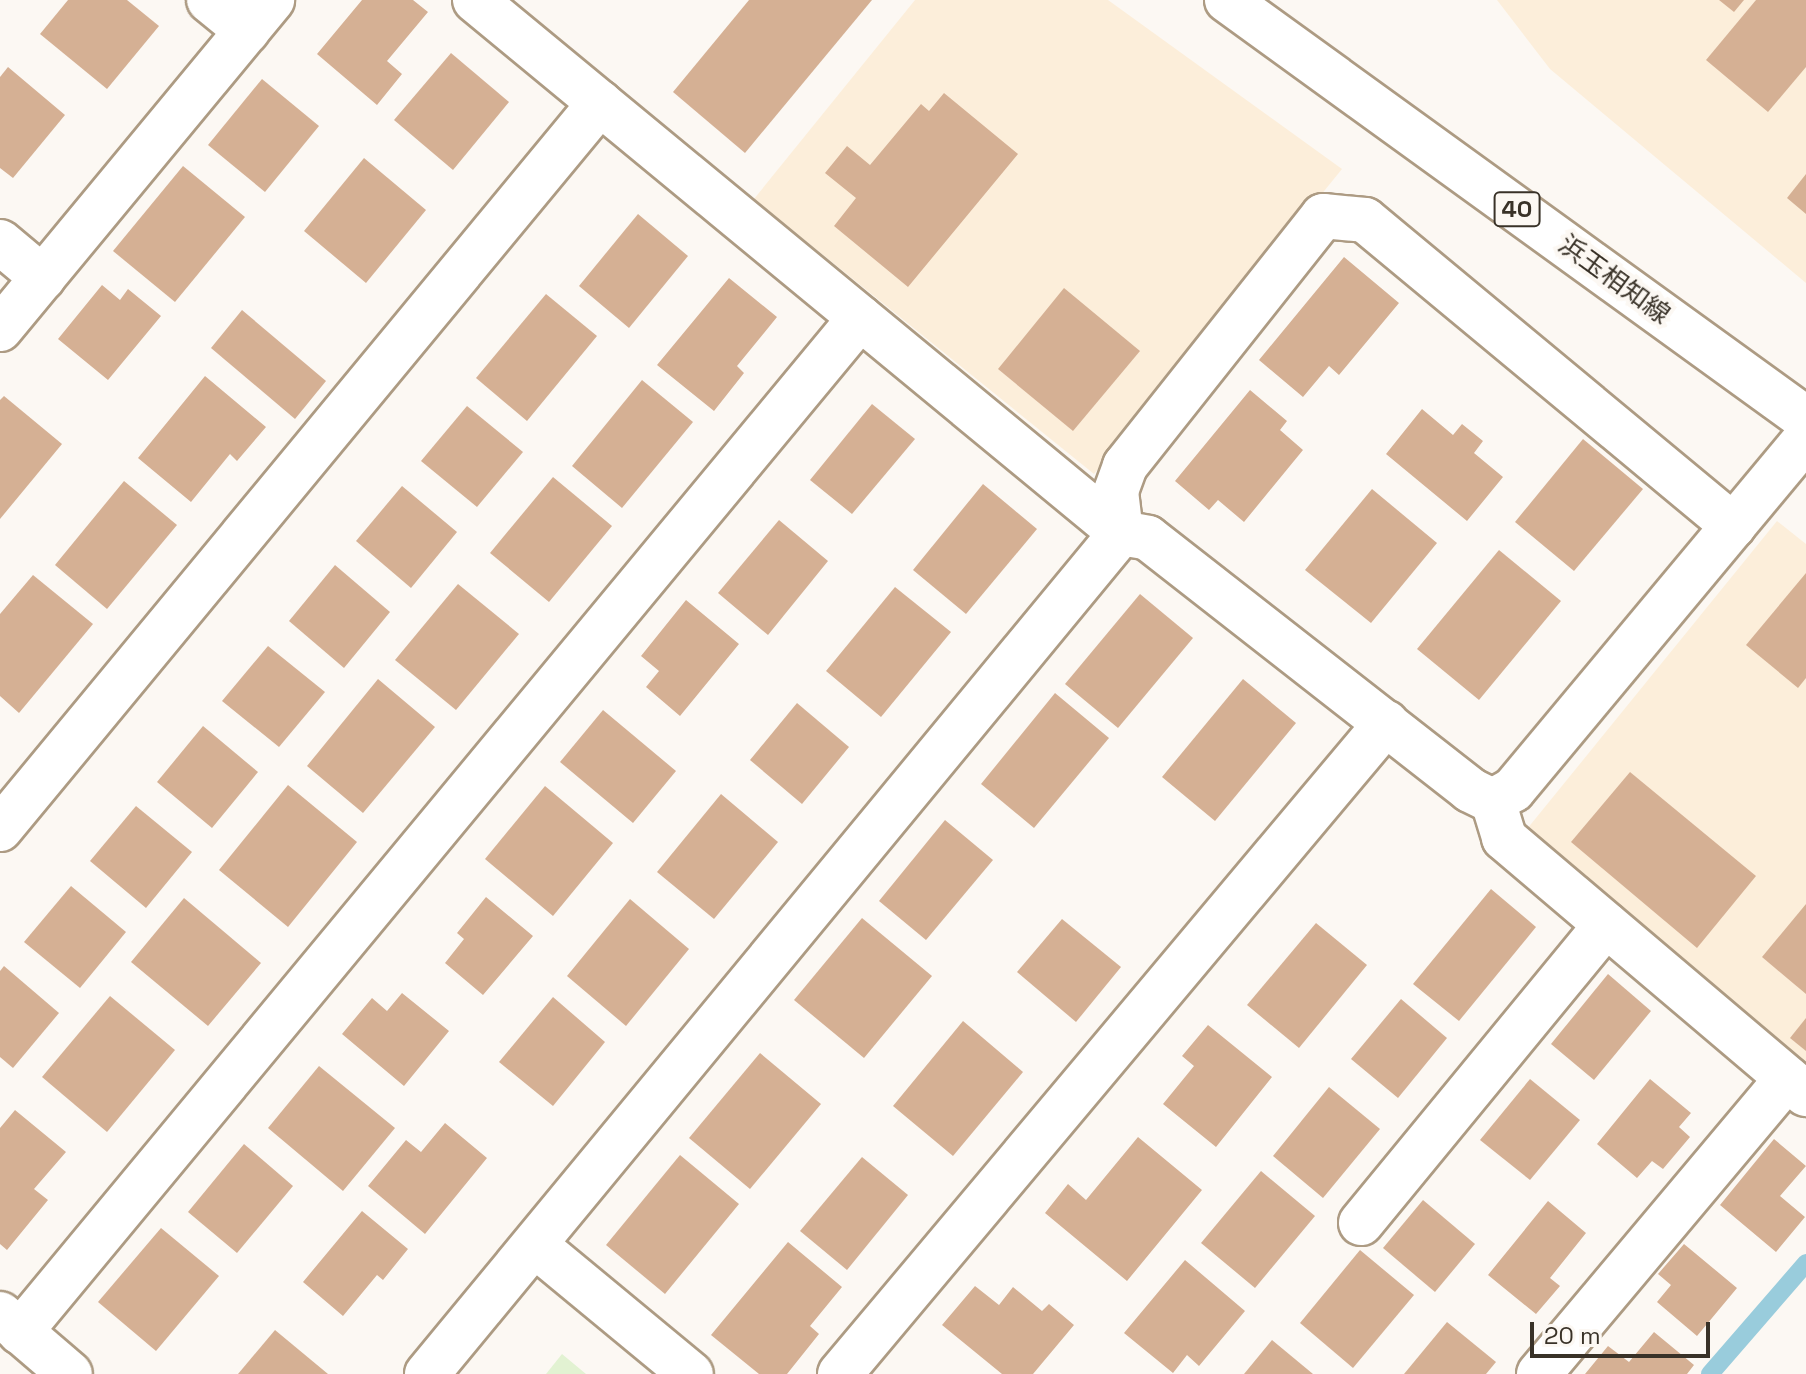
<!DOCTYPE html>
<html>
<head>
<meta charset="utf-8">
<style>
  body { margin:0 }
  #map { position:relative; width:1806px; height:1374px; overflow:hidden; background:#fcf8f3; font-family:"Space Grotesk","Noto Sans JP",sans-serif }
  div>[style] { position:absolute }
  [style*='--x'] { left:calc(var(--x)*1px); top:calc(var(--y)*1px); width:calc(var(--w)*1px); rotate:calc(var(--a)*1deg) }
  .built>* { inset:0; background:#fceeda }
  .green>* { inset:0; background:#e2f2d2 }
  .stream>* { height:18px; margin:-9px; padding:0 9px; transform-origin:9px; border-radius:9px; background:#99ccdc }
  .building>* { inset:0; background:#d5b094 }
  .roads { filter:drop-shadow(2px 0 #ad9b83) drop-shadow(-2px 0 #ad9b83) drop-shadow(0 2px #ad9b83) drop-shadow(0 -2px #ad9b83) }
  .street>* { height:44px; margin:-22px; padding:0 22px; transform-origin:22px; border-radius:22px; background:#fff }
  .primary>* { height:44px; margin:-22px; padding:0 22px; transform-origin:22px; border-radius:22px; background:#fff }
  span { translate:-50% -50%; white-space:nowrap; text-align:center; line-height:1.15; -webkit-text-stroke:8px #fcf8f3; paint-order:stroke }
  .shield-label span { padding:2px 6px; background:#fcf8f3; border:2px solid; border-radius:6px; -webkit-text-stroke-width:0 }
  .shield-label { font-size:24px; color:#393228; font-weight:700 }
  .street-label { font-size:26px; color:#393228 }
  .scale { position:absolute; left:1530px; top:1322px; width:180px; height:36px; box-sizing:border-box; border:4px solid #393228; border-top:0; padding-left:10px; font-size:24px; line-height:28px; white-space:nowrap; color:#393228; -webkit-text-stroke:6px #fcf8f3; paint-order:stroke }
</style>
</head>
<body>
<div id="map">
  <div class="built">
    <div style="clip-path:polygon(915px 0,1108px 0,1342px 169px,1094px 474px,754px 199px)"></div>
    <div style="clip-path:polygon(1497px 0,1806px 0,1806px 283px,1550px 69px)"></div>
    <div style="clip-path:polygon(1777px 521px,1806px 544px,1806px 1071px,1523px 834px)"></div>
  </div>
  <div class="green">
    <div style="clip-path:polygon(562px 1354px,586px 1374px,546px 1374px)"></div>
  </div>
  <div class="stream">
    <div style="--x:1710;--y:1374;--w:147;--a:-49.1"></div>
  </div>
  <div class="building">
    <div style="clip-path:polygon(68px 0,127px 0,159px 26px,107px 89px,40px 34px)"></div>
    <div style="clip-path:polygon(362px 0,413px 0,428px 12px,387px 61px,402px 74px,377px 105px,317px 54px)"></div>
    <div style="clip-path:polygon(749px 0,872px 0,745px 153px,673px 92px)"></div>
    <div style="clip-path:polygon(1719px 0,1744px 0,1734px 12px)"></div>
    <div style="clip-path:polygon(1756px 0,1806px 0,1806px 67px,1768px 112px,1706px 60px)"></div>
    <div style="clip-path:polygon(451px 53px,509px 102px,453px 170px,394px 120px)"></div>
    <div style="clip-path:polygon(8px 67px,65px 115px,13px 178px,0 168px,0 77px)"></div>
    <div style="clip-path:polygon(262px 79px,319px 126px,265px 192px,208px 145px)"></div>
    <div style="clip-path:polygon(944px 93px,1018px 154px,908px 287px,834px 226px,856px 198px,825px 173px,847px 146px,870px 165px,921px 104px,929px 111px)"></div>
    <div style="clip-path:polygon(364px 158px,426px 210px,366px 283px,304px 231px)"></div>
    <div style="clip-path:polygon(183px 166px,245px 217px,175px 302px,113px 251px)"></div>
    <div style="clip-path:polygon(1806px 174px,1806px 214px,1787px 198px)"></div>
    <div style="clip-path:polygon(638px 214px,688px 256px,629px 328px,579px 286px)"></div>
    <div style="clip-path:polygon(1344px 257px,1399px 303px,1339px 375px,1329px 366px,1303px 397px,1259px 360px)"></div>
    <div style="clip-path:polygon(729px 278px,777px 317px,737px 366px,744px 373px,714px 411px,657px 365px)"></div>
    <div style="clip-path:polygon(102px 285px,120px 300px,128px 289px,161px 316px,108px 380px,58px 339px)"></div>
    <div style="clip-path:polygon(1064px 288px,1140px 351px,1073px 431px,998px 369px)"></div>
    <div style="clip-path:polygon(546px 294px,597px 336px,527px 421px,476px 378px)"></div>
    <div style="clip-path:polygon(242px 310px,326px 381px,295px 419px,211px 348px)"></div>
    <div style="clip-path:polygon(205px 376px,266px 427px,237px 461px,230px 454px,191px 502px,138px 458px)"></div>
    <div style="clip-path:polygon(642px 380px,693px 422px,622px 508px,572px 466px)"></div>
    <div style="clip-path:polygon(1250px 390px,1287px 421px,1280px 430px,1303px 450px,1244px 522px,1218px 500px,1209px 510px,1175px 481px)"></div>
    <div style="clip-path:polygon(4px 396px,62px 444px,0 519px,0 400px)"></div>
    <div style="clip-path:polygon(872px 404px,915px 439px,852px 514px,810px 480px)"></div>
    <div style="clip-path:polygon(467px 406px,523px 452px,477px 507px,421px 461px)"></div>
    <div style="clip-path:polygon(1422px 409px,1453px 435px,1462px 424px,1483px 441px,1474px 453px,1503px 477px,1467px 521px,1386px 454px)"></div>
    <div style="clip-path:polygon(1583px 439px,1643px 489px,1574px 571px,1515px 522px)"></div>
    <div style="clip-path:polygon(553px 477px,612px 526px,549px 602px,490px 553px)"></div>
    <div style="clip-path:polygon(124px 481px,177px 525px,107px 609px,55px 565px)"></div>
    <div style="clip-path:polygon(983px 484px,1037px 529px,966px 614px,913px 570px)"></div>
    <div style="clip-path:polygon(402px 486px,457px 532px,411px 588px,356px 541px)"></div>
    <div style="clip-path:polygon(1372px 489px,1437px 543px,1371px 623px,1305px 570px)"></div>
    <div style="clip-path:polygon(779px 520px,828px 561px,768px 635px,718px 593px)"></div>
    <div style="clip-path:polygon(1499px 550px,1561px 601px,1479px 700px,1417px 649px)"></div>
    <div style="clip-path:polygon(335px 565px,390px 612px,344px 668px,289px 621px)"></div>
    <div style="clip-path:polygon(1806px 573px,1806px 678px,1798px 688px,1746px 645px)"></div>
    <div style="clip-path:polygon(33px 575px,93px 624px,19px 713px,0 696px,0 614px)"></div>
    <div style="clip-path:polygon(458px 584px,519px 634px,456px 710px,395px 660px)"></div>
    <div style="clip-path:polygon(895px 587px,951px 632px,881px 717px,826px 671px)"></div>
    <div style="clip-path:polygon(1140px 594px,1193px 638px,1118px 728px,1065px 684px)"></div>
    <div style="clip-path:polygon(686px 600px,739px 644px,680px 716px,646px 687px,659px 671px,641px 656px)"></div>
    <div style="clip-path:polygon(268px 646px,325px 692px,279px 747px,222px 701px)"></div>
    <div style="clip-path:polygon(378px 679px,435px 727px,363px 813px,307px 766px)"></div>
    <div style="clip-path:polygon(1243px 679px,1296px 723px,1215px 821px,1162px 777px)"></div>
    <div style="clip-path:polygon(1055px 693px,1109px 738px,1034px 828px,981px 784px)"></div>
    <div style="clip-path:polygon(797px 703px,849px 747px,802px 804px,750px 760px)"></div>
    <div style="clip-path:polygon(603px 710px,676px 771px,633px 823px,560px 762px)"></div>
    <div style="clip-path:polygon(203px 726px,258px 772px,212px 828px,157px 782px)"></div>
    <div style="clip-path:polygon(1630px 772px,1756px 876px,1697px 948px,1571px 842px)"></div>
    <div style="clip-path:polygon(288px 785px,357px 842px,288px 927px,219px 870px)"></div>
    <div style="clip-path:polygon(545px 786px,613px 843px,553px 916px,485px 859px)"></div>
    <div style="clip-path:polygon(721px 794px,778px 842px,714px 919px,657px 872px)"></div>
    <div style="clip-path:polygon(136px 806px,192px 852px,146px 908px,90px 861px)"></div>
    <div style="clip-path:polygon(945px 820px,993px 860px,926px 940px,879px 901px)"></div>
    <div style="clip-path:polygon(71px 886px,126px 932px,80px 988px,24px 942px)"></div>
    <div style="clip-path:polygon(1491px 889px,1536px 927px,1459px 1021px,1413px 984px)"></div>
    <div style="clip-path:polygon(486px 897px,533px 936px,483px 995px,445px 963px,464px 939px,457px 933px)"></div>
    <div style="clip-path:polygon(184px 898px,261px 963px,208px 1026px,131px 962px)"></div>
    <div style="clip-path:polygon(630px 899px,689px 949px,626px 1026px,567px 976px)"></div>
    <div style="clip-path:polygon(1806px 904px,1806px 994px,1762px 957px)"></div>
    <div style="clip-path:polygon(862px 918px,932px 976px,864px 1058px,794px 1000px)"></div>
    <div style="clip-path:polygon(1062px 919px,1121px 967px,1076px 1022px,1017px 972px)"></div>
    <div style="clip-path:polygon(1316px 923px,1367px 965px,1299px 1048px,1247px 1005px)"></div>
    <div style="clip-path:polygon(4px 966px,59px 1013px,13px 1068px,0 1057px,0 971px)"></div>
    <div style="clip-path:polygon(1608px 974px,1651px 1011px,1594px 1080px,1551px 1044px)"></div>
    <div style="clip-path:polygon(402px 993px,449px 1031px,404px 1086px,342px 1034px,372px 998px,387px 1011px)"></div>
    <div style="clip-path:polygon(110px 996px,175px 1050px,107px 1132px,42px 1077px)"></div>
    <div style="clip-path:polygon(553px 997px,605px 1042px,553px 1106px,499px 1062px)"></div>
    <div style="clip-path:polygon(1401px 999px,1447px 1038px,1398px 1098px,1351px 1059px)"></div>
    <div style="clip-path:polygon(1806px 1018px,1806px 1051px,1790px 1038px)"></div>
    <div style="clip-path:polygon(963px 1021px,1023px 1072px,953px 1156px,893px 1106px)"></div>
    <div style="clip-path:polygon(1208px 1025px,1272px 1077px,1216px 1147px,1163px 1104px,1194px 1066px,1182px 1056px)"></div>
    <div style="clip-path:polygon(760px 1053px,821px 1104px,750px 1189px,689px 1138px)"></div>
    <div style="clip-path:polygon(319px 1066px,395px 1128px,343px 1191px,268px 1128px)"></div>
    <div style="clip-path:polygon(1530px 1079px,1580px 1120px,1530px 1180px,1480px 1140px)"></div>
    <div style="clip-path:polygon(1650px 1079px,1691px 1113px,1679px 1127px,1690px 1137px,1663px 1169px,1652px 1161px,1637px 1178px,1597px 1144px)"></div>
    <div style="clip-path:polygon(1329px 1087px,1380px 1129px,1323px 1198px,1273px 1156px)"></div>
    <div style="clip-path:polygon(15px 1110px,66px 1152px,34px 1189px,48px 1200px,7px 1250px,0 1244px,0 1128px)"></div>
    <div style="clip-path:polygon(445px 1123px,487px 1158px,425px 1234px,368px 1186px,406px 1140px,421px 1152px)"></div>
    <div style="clip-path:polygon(1138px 1137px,1202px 1190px,1127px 1281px,1045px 1213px,1068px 1184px,1086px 1200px)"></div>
    <div style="clip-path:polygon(1774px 1139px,1806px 1166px,1780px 1196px,1805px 1217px,1776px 1252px,1720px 1205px)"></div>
    <div style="clip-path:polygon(244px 1144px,293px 1186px,237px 1253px,188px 1212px)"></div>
    <div style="clip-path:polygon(680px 1155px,739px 1204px,665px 1294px,606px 1245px)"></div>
    <div style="clip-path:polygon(862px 1157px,908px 1195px,847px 1270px,800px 1231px)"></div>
    <div style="clip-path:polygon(1261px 1171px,1315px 1216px,1255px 1288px,1201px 1243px)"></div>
    <div style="clip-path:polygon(1423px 1200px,1475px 1244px,1435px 1292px,1383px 1248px)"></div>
    <div style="clip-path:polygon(1548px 1201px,1586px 1233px,1550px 1278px,1560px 1286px,1536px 1314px,1488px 1275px)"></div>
    <div style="clip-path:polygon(362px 1211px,408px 1249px,383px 1280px,377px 1275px,343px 1316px,303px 1282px)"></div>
    <div style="clip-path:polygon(161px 1228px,219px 1276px,156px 1351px,98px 1302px)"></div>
    <div style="clip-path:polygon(788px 1242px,842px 1287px,810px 1326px,819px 1334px,787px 1374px,759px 1374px,711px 1335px)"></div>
    <div style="clip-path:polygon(1684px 1244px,1737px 1288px,1697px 1336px,1657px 1302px,1671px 1285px,1658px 1274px)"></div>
    <div style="clip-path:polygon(1360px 1250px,1414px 1295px,1353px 1368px,1300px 1323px)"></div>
    <div style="clip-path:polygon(1185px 1260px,1245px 1311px,1199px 1366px,1187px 1355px,1173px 1373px,1124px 1333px)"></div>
    <div style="clip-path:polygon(975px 1286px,999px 1305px,1013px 1287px,1042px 1311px,1049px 1304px,1074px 1325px,1033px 1374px,1002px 1374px,942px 1325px)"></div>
    <div style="clip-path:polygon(1447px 1322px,1496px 1362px,1486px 1374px,1404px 1374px)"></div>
    <div style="clip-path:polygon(275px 1330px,328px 1374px,238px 1374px)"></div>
    <div style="clip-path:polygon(1654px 1332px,1694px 1365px,1687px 1374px,1585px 1374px,1608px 1346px,1629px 1362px)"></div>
    <div style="clip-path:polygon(1272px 1340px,1313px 1374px,1244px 1374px)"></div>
  </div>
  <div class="roads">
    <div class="street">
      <div style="--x:209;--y:0;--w:49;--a:39.2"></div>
      <div style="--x:475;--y:0;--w:837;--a:39.53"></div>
      <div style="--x:1121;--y:533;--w:27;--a:10"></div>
      <div style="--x:1148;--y:538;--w:409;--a:38"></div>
      <div style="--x:1470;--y:790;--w:25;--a:26"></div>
      <div style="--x:1493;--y:801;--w:23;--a:-29"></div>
      <div style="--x:1513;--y:790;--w:458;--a:-50.2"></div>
      <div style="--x:0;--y:242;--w:56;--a:39.9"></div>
      <div style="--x:0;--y:329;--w:427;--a:-50.4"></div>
      <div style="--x:1493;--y:801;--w:39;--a:73"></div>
      <div style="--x:1504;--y:838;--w:396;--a:40.3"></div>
      <div style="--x:0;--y:829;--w:942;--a:-50.43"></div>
      <div style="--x:1361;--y:1223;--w:386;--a:-50.6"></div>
      <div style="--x:536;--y:1246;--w:201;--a:39.6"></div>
      <div style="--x:0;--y:1314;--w:92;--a:40.6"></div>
      <div style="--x:20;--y:1332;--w:1317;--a:-50.36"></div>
      <div style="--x:427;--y:1374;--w:1090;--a:-50.47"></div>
      <div style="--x:1121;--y:533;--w:42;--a:-96.8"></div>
      <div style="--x:1116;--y:491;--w:27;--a:-70"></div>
      <div style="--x:1125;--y:466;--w:319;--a:-51.6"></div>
      <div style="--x:1323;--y:216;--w:42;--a:5.4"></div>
      <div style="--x:1365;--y:220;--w:479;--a:39.7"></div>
      <div style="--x:840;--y:1374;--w:850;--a:-50.01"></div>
      <div style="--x:1539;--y:1374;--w:386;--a:-50"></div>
    </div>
    <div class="primary">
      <div style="--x:1227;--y:0;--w:715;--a:35.89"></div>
    </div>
  </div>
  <div class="shield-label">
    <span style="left:1517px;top:209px">40</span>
  </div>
  <div class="street-label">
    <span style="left:1614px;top:280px;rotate:36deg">浜玉相知線</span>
  </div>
  <div class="scale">20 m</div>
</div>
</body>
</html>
